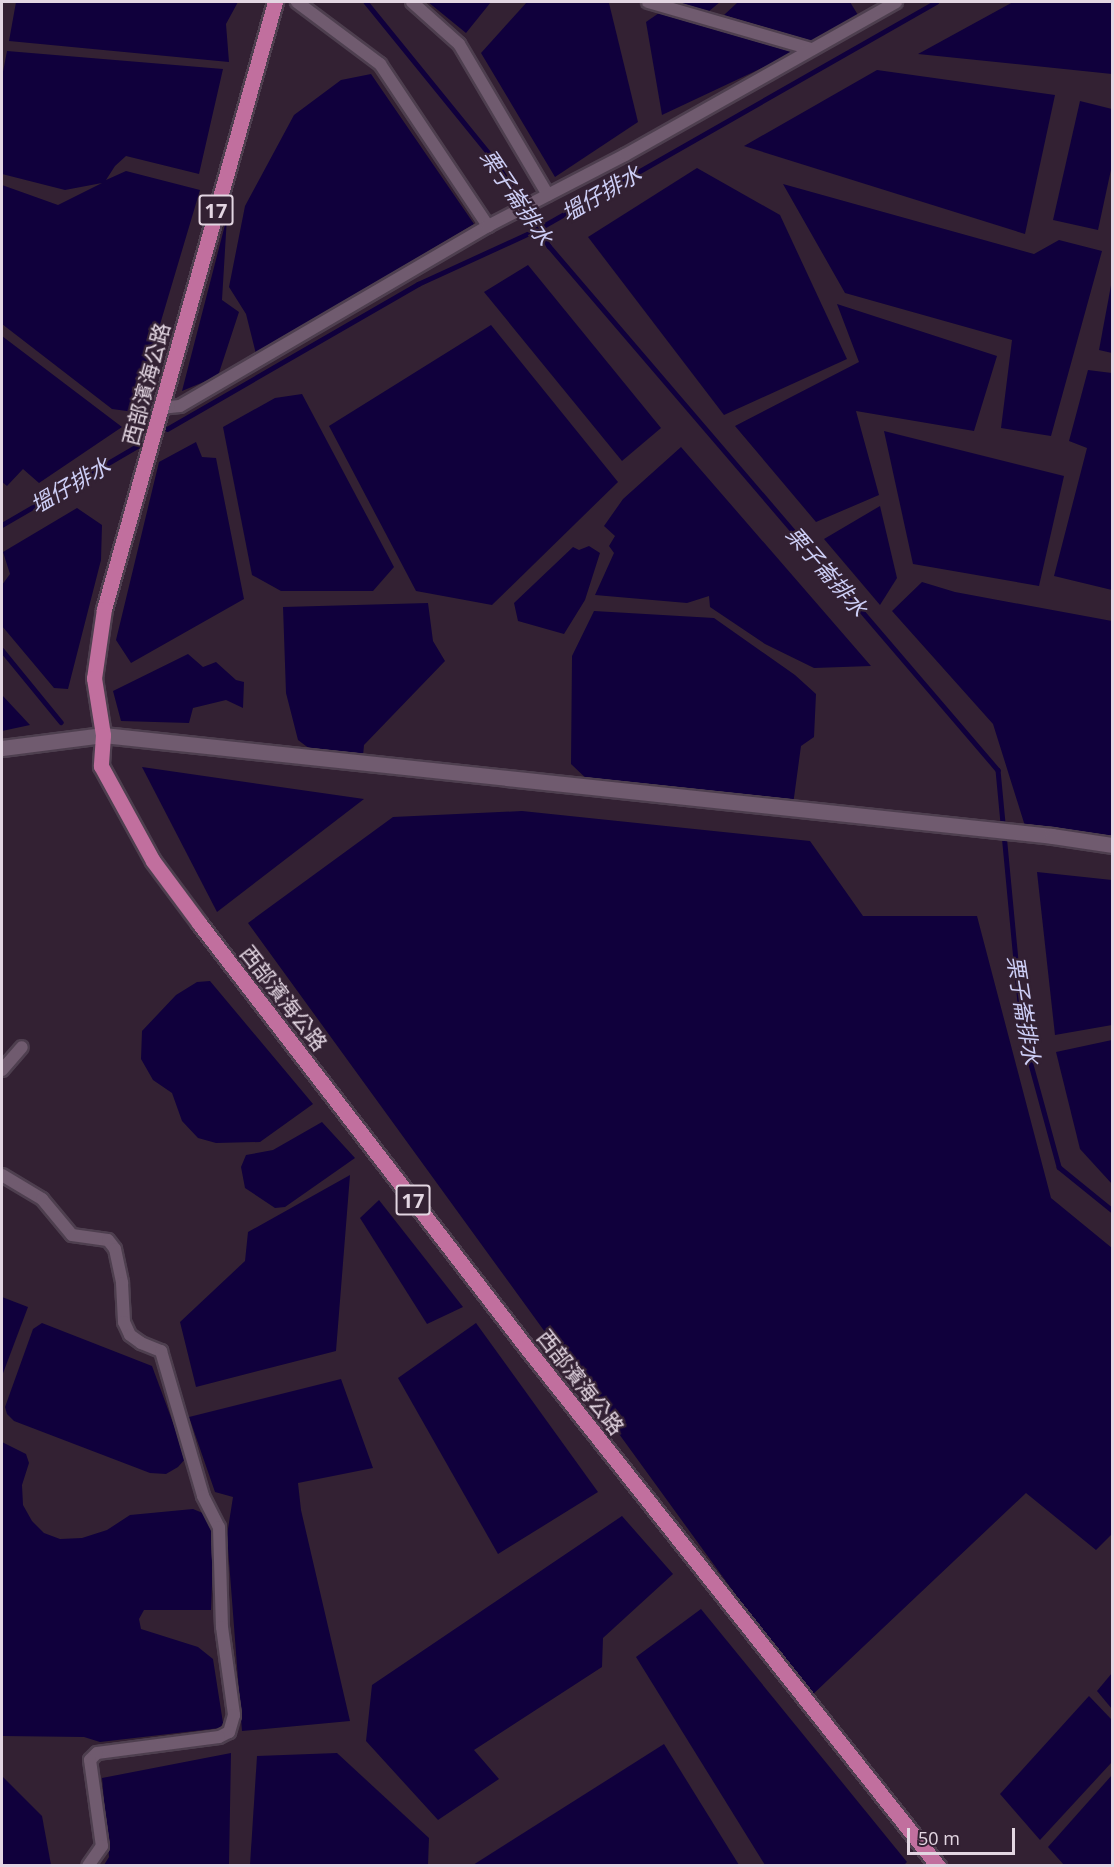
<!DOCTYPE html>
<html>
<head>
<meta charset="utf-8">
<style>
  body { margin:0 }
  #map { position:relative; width:1114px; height:1867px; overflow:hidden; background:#332133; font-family:"Open Sans","Noto Sans TC",sans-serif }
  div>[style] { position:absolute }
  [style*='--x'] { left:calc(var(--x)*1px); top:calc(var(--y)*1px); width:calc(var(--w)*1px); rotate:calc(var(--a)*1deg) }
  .water>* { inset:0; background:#10003c }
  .stream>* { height:4.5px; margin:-2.25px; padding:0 2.25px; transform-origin:2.25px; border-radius:2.25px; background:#10003c }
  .roads { filter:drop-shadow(2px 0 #4e3f4f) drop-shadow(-2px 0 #4e3f4f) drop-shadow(0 2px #4e3f4f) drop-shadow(0 -2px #4e3f4f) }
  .minor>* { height:12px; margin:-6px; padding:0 6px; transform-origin:6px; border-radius:6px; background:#705b6f }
  .secondary>* { height:15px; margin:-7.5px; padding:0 7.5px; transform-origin:7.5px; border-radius:7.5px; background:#705b6f }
  .primary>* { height:15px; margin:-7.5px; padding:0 7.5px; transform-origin:7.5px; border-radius:7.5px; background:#c16f9e }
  span { translate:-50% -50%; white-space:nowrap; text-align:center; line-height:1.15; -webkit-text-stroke:4.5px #332133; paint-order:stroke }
  .shield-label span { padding:2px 4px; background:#332133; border:2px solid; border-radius:4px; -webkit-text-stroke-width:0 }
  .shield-label { font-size:20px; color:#e3d6e2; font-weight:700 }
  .street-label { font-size:21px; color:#e3d6e2 }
  .water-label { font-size:22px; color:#cdcef6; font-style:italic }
  .frame { position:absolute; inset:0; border:3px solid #e3d6e2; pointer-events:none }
  .scale { position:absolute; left:907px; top:1828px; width:108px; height:27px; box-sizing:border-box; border:3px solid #e3d6e2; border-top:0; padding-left:8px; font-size:18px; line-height:21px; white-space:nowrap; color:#e3d6e2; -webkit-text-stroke:4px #332133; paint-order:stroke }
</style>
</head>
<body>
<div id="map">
  <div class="water">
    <div style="clip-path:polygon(16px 2px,238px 2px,226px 24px,229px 62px,9px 41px)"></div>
    <div style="clip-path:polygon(428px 2px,491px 2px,466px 33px)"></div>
    <div style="clip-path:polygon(527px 2px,609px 3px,638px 122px,555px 177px,481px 53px)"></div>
    <div style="clip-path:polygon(676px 2px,720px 2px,708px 12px)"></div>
    <div style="clip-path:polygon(738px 2px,850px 2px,858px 15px,811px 41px,724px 15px)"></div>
    <div style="clip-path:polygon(1013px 2px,1112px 2px,1112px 74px,918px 54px)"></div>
    <div style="clip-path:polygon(659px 13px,795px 49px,794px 53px,662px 115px,646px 22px)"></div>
    <div style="clip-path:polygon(7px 51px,223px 69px,199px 174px,126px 156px,115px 166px,106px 180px,126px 171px,200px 190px,134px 412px,112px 409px,2px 324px,2px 185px,58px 205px,102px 183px,65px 190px,2px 174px,2px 77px)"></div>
    <div style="clip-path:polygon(877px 70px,1055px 95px,1025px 234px,744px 146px)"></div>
    <div style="clip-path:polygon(371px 74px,474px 224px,256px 354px,246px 314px,229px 287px,245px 206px,294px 115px,341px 80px)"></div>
    <div style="clip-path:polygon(1080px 101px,1112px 109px,1112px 165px,1098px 230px,1053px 220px)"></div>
    <div style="clip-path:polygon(697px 168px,780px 215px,847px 359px,724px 415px,588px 237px)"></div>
    <div style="clip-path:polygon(783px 184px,1034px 254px,1059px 240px,1102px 251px,1051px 436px,1001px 428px,1012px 340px,845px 293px)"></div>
    <div style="clip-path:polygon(227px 217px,222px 300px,239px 312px,218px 376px,182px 391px)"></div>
    <div style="clip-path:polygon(528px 265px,661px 428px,622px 461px,484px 292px)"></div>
    <div style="clip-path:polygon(1112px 280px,1112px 353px,1099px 350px)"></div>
    <div style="clip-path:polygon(837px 304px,997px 356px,974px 431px,856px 411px,879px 495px,816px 522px,735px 426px,859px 362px)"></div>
    <div style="clip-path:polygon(491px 325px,618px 482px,492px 605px,416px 591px,329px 426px)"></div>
    <div style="clip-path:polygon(2px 336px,122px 427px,39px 483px,23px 469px,7px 486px,2px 482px)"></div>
    <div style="clip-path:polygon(1088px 370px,1112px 373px,1112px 590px,1054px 576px,1087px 448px,1069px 441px)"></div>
    <div style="clip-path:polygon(302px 394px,394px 567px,373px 591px,281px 591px,252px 575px,223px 427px,275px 398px)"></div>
    <div style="clip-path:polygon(884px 431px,1064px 476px,1039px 586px,913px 564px)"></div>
    <div style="clip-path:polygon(196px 442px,202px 457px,216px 458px,244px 599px,131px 663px,116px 640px,159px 462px)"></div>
    <div style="clip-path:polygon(681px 447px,871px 666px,814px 668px,765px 644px,710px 607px,709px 596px,687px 603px,595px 595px,614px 553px,609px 546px,615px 536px,604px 526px,623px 499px)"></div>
    <div style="clip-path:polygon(880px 506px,897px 578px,880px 605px,824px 539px)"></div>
    <div style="clip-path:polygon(77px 508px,102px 525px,101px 560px,68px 689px,54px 688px,2px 626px,2px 585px,10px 574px,3px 552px)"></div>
    <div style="clip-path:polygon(589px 546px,600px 553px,585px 600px,564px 634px,518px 621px,514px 603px,573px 547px,579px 550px)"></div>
    <div style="clip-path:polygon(922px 582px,955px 592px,1112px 621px,1112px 837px,1025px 826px,993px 724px,892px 611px)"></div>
    <div style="clip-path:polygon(428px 603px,433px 641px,445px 661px,364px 745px,363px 756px,310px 749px,298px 740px,286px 693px,283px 607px)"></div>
    <div style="clip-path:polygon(594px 611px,714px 618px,795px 675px,816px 694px,814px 737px,801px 746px,793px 805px,591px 783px,571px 764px,572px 656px)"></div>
    <div style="clip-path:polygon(188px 654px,203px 667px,216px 662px,236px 680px,244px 682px,243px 708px,226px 700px,193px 708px,189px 723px,121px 721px,113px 691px)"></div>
    <div style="clip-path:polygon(2px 695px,30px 725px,2px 731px)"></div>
    <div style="clip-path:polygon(142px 767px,364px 799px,217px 912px)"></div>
    <div style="clip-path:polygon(522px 811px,810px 841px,863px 916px,977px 916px,1051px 1198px,1112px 1248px,1112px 1534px,1096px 1550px,1026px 1493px,810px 1697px,248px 923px,393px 817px)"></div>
    <div style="clip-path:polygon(1037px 872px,1112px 880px,1112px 1025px,1055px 1035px)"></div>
    <div style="clip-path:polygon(210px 981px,313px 1104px,260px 1142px,216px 1143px,198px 1138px,182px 1121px,172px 1093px,153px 1080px,141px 1059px,142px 1031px,176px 995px,197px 982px)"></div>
    <div style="clip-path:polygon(1112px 1040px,1112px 1184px,1080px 1149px,1056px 1052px)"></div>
    <div style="clip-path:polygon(322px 1122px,355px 1158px,285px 1207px,275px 1208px,245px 1188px,241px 1167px,246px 1155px,273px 1150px)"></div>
    <div style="clip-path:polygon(350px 1175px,336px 1351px,196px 1387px,180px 1322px,245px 1261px,248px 1232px)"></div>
    <div style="clip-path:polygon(379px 1200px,463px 1307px,427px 1324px,360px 1218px)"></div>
    <div style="clip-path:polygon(2px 1297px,28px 1307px,2px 1376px)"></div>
    <div style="clip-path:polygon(42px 1323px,152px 1366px,186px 1458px,178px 1467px,166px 1474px,150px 1473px,14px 1421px,7px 1414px,5px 1407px,33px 1329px)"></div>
    <div style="clip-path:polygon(476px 1323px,598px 1492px,498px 1554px,398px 1378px)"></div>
    <div style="clip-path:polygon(341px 1379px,373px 1468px,298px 1483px,301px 1510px,350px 1721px,242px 1731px,227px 1535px,233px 1497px,215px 1492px,189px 1417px)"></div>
    <div style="clip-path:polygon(2px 1442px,26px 1454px,29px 1463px,22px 1485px,23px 1505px,32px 1521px,44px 1533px,60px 1539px,82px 1538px,107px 1530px,130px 1515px,193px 1509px,210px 1516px,214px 1533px,211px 1610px,144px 1610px,139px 1619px,141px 1629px,198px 1647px,213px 1659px,223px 1723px,220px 1728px,100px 1742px,84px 1737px,2px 1736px)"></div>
    <div style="clip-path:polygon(622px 1516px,673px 1574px,603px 1638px,602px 1667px,474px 1750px,499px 1779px,438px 1820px,366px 1741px,372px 1685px)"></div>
    <div style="clip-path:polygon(701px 1609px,907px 1862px,904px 1865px,765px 1865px,636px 1657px)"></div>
    <div style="clip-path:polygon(1112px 1673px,1112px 1709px,1097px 1691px)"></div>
    <div style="clip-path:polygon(1089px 1696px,1112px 1720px,1112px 1762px,1040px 1840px,1000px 1794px)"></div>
    <div style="clip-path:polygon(664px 1744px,739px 1865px,473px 1865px)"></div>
    <div style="clip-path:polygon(231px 1753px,229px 1865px,104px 1865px,109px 1857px,102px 1778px)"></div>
    <div style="clip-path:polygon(337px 1753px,429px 1838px,428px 1865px,250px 1865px,257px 1756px)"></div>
    <div style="clip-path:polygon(1112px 1775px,1112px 1865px,1064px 1865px,1048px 1847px)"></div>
    <div style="clip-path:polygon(2px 1776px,42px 1816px,51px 1865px,2px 1865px)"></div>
  </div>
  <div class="stream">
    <div style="--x:366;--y:2;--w:205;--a:50.9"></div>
    <div style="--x:495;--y:161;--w:101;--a:57.6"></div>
    <div style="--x:549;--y:246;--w:690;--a:49.41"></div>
    <div style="--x:998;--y:770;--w:266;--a:84.6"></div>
    <div style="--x:1023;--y:1035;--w:137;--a:74.7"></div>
    <div style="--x:1059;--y:1167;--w:68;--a:39.1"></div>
    <div style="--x:167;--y:429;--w:290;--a:-30"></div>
    <div style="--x:418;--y:284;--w:132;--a:-24.6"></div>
    <div style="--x:538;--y:229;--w:458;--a:-29.7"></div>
    <div style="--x:2;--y:525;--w:159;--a:-30.3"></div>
    <div style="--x:2;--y:650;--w:93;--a:50.7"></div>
  </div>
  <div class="roads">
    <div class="minor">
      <div style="--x:297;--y:2;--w:104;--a:36.8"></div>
      <div style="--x:380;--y:64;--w:195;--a:56.3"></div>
      <div style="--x:412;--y:2;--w:63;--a:41.8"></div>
      <div style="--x:459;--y:44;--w:175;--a:59.5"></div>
      <div style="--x:648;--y:2;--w:170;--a:16.1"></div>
      <div style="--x:160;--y:408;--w:20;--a:-6"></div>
      <div style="--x:180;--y:406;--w:357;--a:-30.3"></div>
      <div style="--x:488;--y:226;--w:154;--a:-27.4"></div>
      <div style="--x:625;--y:155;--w:311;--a:-29.4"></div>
      <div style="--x:2;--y:1070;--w:30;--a:-49"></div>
      <div style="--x:2;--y:1175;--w:47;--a:31"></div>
      <div style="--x:42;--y:1199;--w:47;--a:50.2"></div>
      <div style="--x:72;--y:1235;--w:36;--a:8"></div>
      <div style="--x:108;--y:1240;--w:11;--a:52"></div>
      <div style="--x:115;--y:1249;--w:35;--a:78"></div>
      <div style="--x:122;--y:1283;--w:39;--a:87"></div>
      <div style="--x:124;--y:1322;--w:14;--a:65"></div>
      <div style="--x:130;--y:1335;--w:14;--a:36"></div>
      <div style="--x:141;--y:1343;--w:22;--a:22"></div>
      <div style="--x:161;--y:1351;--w:151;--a:73.8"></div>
      <div style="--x:203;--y:1496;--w:35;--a:63"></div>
      <div style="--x:219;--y:1527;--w:100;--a:88.3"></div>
      <div style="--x:222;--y:1627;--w:89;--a:82.2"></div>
      <div style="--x:234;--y:1715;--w:18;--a:106"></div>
      <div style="--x:229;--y:1732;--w:11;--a:153"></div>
      <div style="--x:219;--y:1737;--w:123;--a:172.5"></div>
      <div style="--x:97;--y:1753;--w:10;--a:135"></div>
      <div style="--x:90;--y:1760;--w:87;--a:82.1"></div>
      <div style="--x:102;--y:1846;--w:24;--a:125"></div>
    </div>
    <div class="secondary">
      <div style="--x:2;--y:748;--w:102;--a:-7.3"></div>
      <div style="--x:103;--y:735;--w:954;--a:6.07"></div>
      <div style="--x:1052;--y:836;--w:61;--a:8.5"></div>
    </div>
    <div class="primary">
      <div style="--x:275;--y:2;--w:631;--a:105.73"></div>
      <div style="--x:104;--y:609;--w:70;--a:98.2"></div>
      <div style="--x:94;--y:678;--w:58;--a:81"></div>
      <div style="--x:103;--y:735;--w:31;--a:94"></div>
      <div style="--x:101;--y:766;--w:108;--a:61.3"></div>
      <div style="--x:153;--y:861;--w:77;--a:53.4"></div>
      <div style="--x:199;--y:923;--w:535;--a:52.36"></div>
      <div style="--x:526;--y:1347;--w:663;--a:51.56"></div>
    </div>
  </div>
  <div class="shield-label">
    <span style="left:216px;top:210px">17</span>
    <span style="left:413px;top:1200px">17</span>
  </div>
  <div class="street-label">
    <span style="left:146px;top:384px;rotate:-75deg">西部濱海公路</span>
    <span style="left:284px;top:998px;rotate:52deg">西部濱海公路</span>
    <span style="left:581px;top:1382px;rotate:52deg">西部濱海公路</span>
  </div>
  <div class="water-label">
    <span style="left:601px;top:193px;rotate:-30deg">塭仔排水</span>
    <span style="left:517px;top:197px;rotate:56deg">栗子崙排水</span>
    <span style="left:70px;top:485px;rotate:-30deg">塭仔排水</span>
    <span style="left:827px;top:571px;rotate:49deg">栗子崙排水</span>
    <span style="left:1024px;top:1010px;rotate:81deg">栗子崙排水</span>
  </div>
  <div class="frame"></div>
  <div class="scale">50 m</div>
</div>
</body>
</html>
